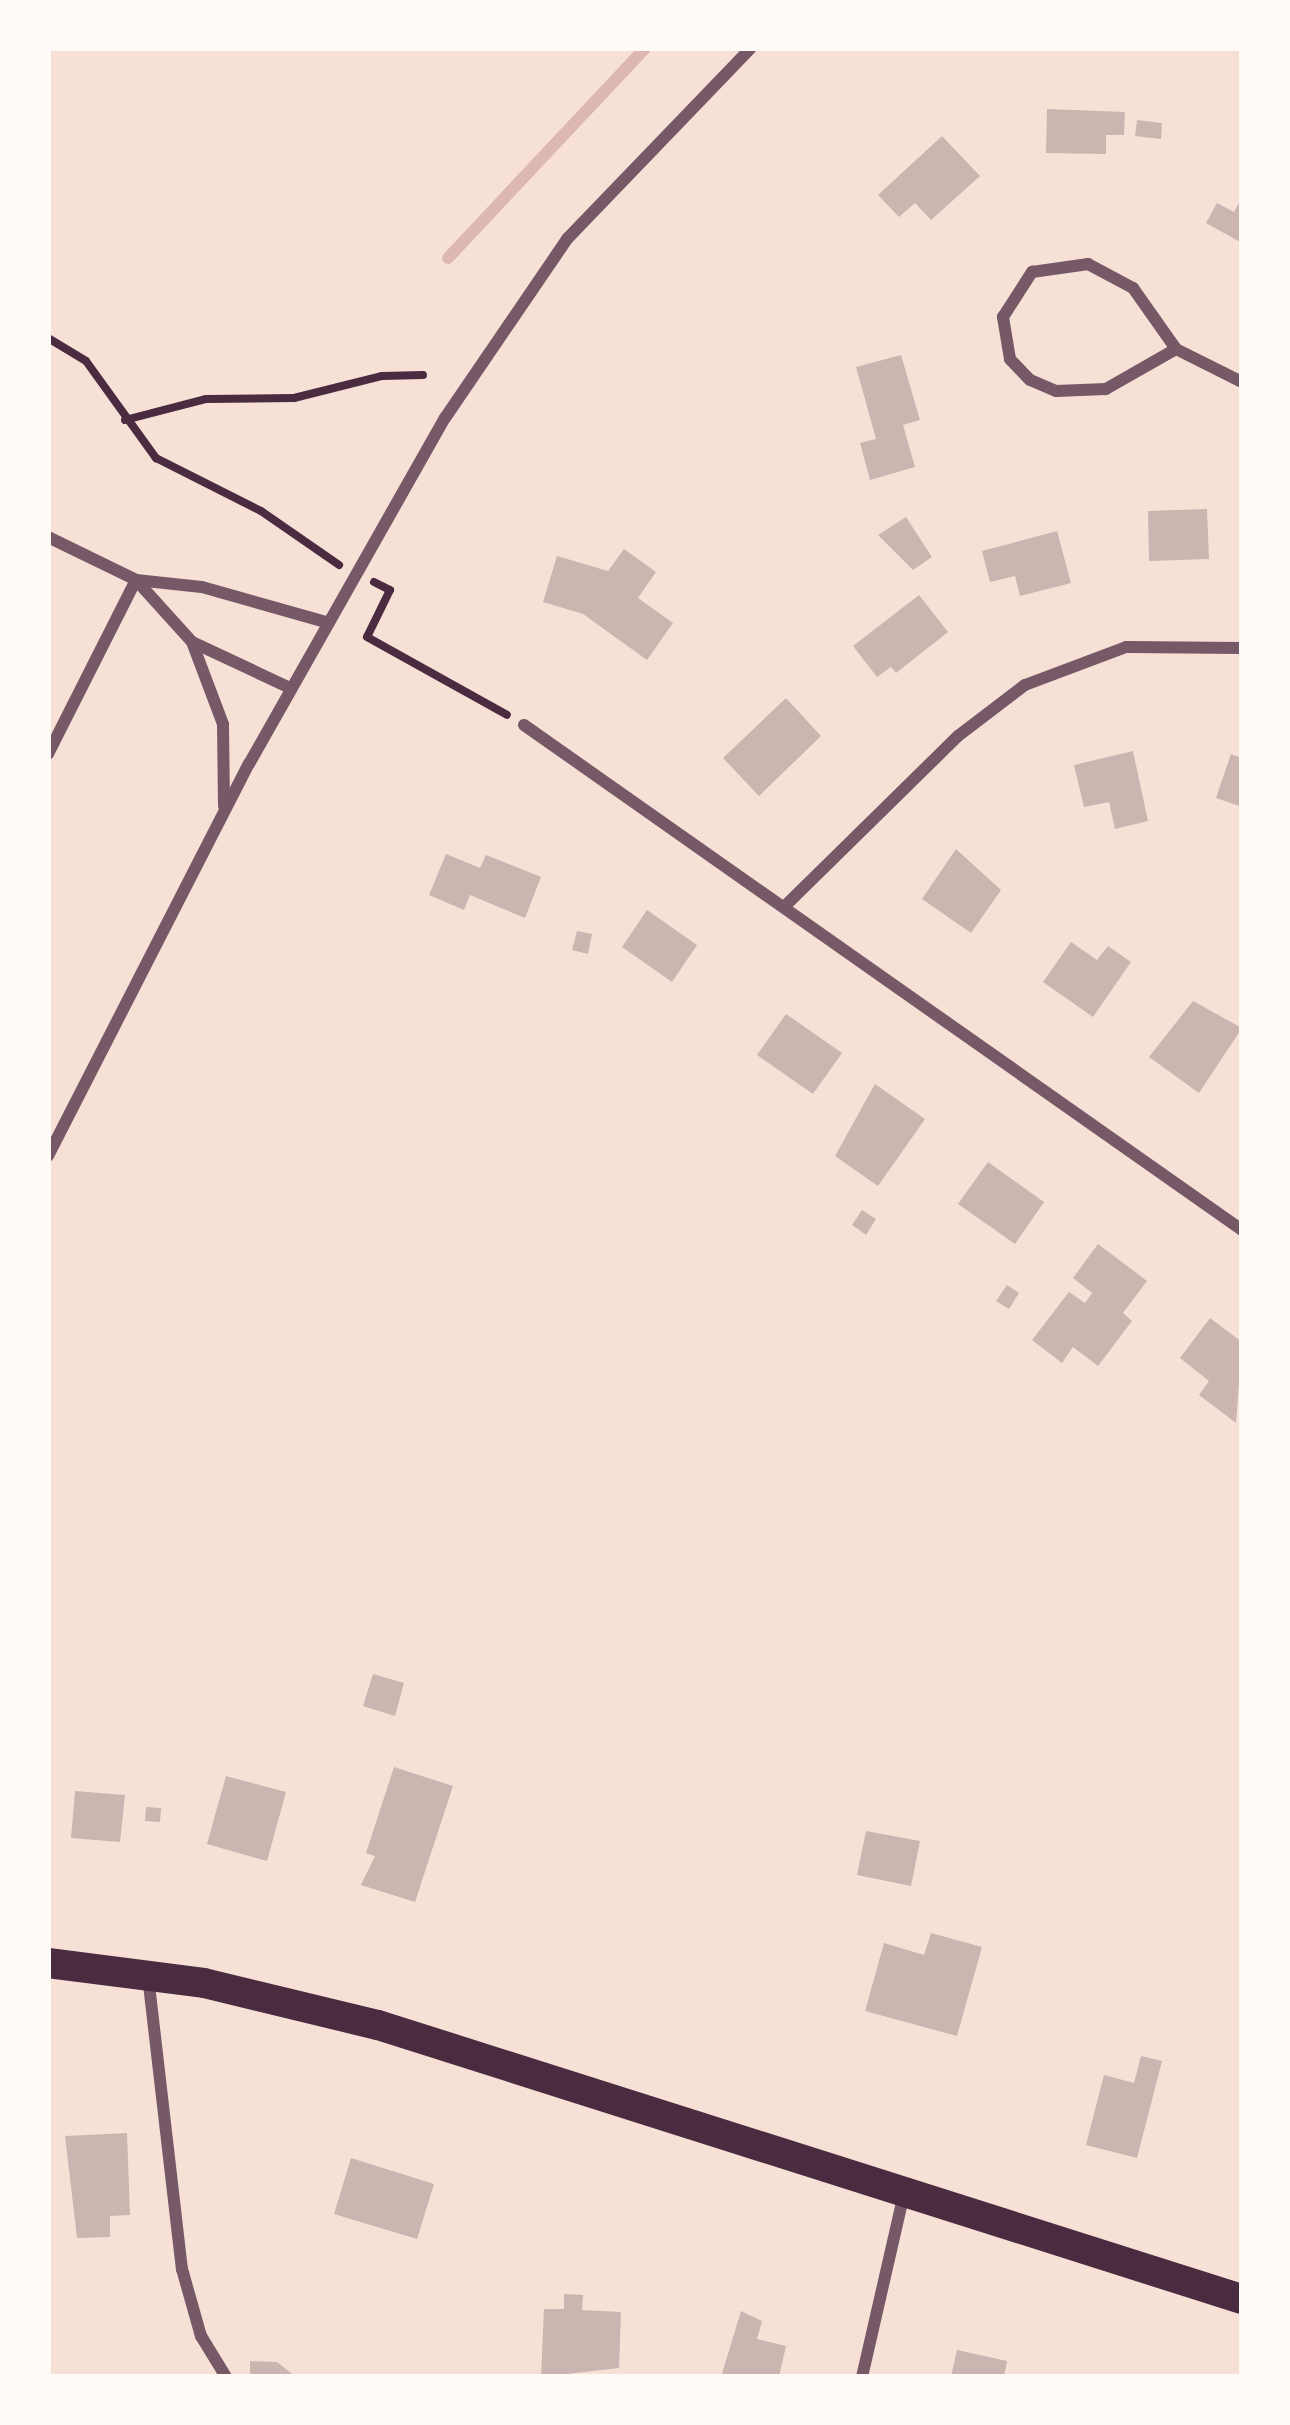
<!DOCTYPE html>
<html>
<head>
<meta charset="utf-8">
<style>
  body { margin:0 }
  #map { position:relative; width:1290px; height:2425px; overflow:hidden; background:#f7e1d7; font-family:Inter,sans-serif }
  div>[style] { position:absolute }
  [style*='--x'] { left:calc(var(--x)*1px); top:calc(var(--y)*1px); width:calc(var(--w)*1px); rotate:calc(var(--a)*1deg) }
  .stream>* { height:12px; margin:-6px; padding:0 6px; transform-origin:6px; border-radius:6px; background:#dcb8b0 }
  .building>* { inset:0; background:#ccb4b1 }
  .path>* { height:8px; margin:-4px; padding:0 4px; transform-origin:4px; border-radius:4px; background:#4a2c40 }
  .minor>* { height:12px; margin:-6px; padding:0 6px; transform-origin:6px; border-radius:6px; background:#755966 }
  .primary>* { height:30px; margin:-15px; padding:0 15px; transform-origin:15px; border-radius:15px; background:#4a2c40 }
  span { translate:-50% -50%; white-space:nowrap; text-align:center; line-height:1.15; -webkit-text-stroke:12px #fffaf5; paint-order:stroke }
  .frame { position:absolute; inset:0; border:51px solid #fffaf5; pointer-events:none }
</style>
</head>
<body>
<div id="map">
  <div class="stream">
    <div style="--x:448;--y:258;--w:288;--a:-46.8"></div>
  </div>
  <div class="building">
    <div style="clip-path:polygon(1047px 109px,1125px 112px,1124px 135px,1106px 135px,1106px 154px,1046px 153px)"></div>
    <div style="clip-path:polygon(1137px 120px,1162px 123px,1161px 139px,1135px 136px)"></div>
    <div style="clip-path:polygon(942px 136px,980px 176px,931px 220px,915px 203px,899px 217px,878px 195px)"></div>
    <div style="clip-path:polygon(1242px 197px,1242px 243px,1206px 223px,1217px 203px,1234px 212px)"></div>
    <div style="clip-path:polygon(901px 355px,920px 420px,903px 425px,915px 467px,870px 480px,860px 443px,876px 439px,856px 367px)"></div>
    <div style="clip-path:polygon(1207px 509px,1209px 559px,1149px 561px,1148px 511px)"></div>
    <div style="clip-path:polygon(906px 517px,932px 557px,913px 570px,878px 535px)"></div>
    <div style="clip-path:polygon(1057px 531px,1071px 583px,1020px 596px,1015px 576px,990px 582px,982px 551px)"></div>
    <div style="clip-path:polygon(624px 549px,656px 572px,638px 598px,673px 623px,647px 660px,583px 614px,543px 602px,557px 556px,608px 571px)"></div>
    <div style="clip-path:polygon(919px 595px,948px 632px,896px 673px,891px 667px,877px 677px,853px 646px)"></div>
    <div style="clip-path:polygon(786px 698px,821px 736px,759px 796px,723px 758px)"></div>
    <div style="clip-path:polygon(1133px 751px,1148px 821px,1115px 829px,1109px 802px,1084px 807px,1074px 765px)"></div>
    <div style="clip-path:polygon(1231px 754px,1242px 758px,1242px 807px,1216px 798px)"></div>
    <div style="clip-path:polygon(956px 849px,1001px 890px,971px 933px,922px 899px)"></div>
    <div style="clip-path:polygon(446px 854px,480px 868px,486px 855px,541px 877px,525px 918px,470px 895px,464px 910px,429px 895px)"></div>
    <div style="clip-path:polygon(647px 910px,697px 945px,672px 982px,622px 947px)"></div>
    <div style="clip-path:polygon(577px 931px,592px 934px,588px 954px,572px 950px)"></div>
    <div style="clip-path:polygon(1071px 942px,1097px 960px,1108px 946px,1131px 962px,1093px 1017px,1043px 982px)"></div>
    <div style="clip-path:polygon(1193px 1001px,1242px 1028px,1199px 1093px,1149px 1057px)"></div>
    <div style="clip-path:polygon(786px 1014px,842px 1053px,813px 1094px,757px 1055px)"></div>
    <div style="clip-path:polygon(875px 1084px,925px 1119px,878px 1186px,835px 1156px)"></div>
    <div style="clip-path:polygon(988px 1162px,1044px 1202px,1015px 1244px,958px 1204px)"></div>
    <div style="clip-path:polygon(862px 1210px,876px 1219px,866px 1235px,852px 1225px)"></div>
    <div style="clip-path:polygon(1098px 1244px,1147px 1281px,1123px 1313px,1132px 1321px,1098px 1366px,1073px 1347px,1062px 1363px,1032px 1340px,1069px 1292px,1085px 1303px,1092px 1293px,1073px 1278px)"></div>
    <div style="clip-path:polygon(1007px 1285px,1019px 1293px,1009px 1309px,996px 1301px)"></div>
    <div style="clip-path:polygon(1210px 1318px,1242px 1342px,1236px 1423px,1199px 1395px,1209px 1381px,1180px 1358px)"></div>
    <div style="clip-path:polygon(373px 1674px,404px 1683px,395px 1716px,363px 1706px)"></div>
    <div style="clip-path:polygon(394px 1767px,453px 1786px,415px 1902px,361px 1885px,375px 1856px,366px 1853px)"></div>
    <div style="clip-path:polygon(226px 1776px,286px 1792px,267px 1861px,207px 1844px)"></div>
    <div style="clip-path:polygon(75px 1791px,125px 1795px,120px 1842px,71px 1838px)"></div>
    <div style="clip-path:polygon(146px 1807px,161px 1808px,160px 1822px,145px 1821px)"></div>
    <div style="clip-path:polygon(866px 1831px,920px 1841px,911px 1886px,857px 1875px)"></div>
    <div style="clip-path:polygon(931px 1933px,982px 1947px,957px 2036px,865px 2011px,884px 1943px,924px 1955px)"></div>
    <div style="clip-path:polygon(1141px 2056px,1162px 2061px,1137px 2158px,1086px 2145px,1104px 2075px,1134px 2083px)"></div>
    <div style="clip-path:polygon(127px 2133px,130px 2215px,110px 2216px,110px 2237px,77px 2238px,65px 2136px)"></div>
    <div style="clip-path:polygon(351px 2158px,434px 2184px,417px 2239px,334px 2214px)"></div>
    <div style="clip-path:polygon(564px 2294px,583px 2295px,582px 2310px,621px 2312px,619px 2368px,541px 2377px,544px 2309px,564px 2309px)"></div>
    <div style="clip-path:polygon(741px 2311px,762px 2321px,757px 2339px,786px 2346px,779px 2377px,721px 2377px)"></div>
    <div style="clip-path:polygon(957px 2350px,1007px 2361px,1004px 2377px,951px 2377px)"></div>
    <div style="clip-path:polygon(250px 2361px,277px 2362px,296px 2377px,250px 2377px)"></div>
  </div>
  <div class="path">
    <div style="--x:48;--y:338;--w:44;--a:31.2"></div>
    <div style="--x:86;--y:361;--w:120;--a:54.2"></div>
    <div style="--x:156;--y:458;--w:118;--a:26.8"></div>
    <div style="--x:261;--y:511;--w:95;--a:34.7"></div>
    <div style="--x:125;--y:420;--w:84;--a:-14.5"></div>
    <div style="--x:206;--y:399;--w:88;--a:-0.7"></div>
    <div style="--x:294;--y:398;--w:91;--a:-14"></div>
    <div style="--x:382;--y:376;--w:41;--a:-1.4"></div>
    <div style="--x:374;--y:582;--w:18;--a:27"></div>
    <div style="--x:390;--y:590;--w:52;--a:116.1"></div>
    <div style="--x:367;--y:637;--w:160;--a:29.1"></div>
  </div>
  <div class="minor">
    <div style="--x:1176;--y:349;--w:81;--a:150.3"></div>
    <div style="--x:1106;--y:389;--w:50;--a:177.7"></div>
    <div style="--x:1056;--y:391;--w:28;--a:-157"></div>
    <div style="--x:1030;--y:380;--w:29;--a:-134"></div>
    <div style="--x:1010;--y:359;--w:43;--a:-99.5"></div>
    <div style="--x:1003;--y:317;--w:54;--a:-57.2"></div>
    <div style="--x:1032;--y:272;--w:57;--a:-8.1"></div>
    <div style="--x:1088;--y:264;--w:51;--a:28.1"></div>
    <div style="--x:1133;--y:288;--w:75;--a:54.8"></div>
    <div style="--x:1176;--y:349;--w:74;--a:26.6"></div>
    <div style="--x:48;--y:537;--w:98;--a:26"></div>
    <div style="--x:136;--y:580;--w:66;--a:6.1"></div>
    <div style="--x:202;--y:587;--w:129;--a:15.8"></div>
    <div style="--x:136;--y:580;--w:84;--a:47.9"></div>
    <div style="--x:192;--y:642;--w:108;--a:25.1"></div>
    <div style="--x:192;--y:642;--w:88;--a:69.3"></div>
    <div style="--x:223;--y:724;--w:82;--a:89.3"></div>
    <div style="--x:524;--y:725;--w:878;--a:35.12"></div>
    <div style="--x:48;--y:754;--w:195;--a:-63.2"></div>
    <div style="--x:786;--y:905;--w:241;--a:-44.5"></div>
    <div style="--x:958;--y:736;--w:84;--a:-37.3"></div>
    <div style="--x:1025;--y:685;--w:108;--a:-20.6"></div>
    <div style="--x:1126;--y:647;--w:116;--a:0.5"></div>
    <div style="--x:48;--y:1156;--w:441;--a:-62.9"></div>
    <div style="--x:249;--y:764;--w:398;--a:-60.5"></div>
    <div style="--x:445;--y:418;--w:217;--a:-55.7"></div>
    <div style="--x:567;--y:239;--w:265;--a:-46.1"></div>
    <div style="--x:148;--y:1976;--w:295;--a:83.4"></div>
    <div style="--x:182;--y:2269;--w:70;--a:74.2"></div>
    <div style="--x:201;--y:2336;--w:48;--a:58.6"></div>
    <div style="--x:862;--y:2377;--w:184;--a:-77.1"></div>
  </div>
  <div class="primary">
    <div style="--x:48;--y:1963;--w:157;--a:7.3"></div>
    <div style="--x:204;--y:1983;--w:179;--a:13.6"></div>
    <div style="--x:378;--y:2025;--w:906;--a:17.6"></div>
  </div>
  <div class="frame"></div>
</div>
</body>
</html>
